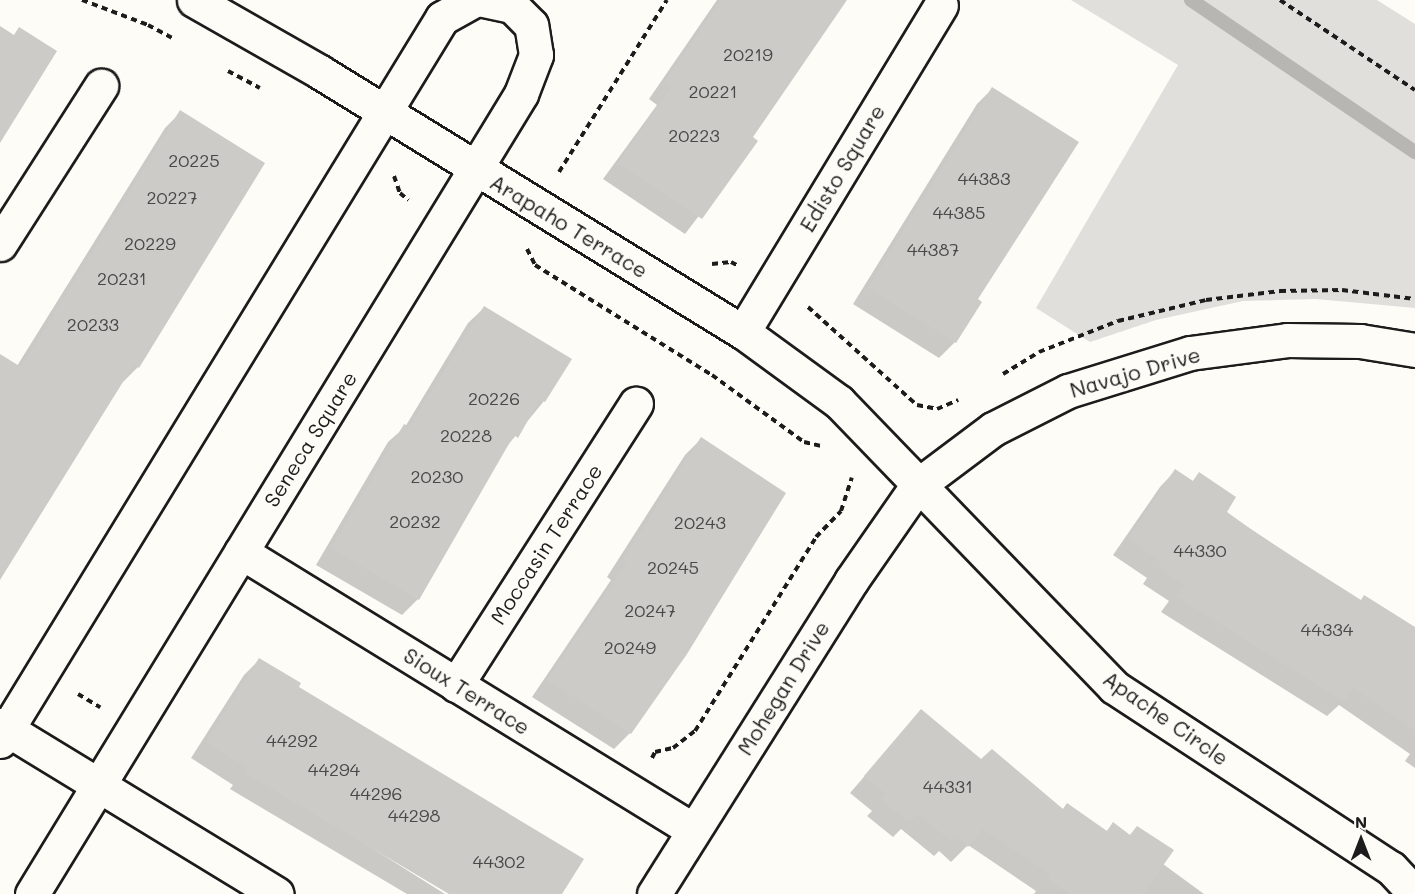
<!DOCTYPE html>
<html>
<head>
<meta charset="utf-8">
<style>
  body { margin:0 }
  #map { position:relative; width:1415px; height:894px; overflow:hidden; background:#fdfcf7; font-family:Mali,sans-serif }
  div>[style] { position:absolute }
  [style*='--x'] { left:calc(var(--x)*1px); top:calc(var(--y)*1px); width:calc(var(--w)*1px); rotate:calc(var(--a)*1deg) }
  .green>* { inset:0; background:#e0dfdb }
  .shadow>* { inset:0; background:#0003 }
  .stream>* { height:14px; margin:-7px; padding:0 7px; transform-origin:7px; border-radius:7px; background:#b7b6b2 }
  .building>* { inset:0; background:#cccbc8 }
  .path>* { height:4px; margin-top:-2px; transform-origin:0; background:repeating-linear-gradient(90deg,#1c1c1c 0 6px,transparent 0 10.5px) }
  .roads { filter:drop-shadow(2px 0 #1c1c1c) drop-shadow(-2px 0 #1c1c1c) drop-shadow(0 2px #1c1c1c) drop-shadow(0 -2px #1c1c1c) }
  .minor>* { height:33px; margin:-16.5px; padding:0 16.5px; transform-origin:16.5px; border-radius:16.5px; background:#fdfcf7 }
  span { translate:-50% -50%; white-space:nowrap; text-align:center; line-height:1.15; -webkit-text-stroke:5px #fdfcf7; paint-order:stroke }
  .number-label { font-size:18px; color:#484847 }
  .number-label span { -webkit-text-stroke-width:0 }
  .street-label { font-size:21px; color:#1c1c1c }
  .north { position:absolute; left:1331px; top:810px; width:60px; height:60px; -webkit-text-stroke:4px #fdfcf7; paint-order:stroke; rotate:0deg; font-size:16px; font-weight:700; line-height:24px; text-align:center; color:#1c1c1c }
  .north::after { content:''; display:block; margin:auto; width:21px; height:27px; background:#1c1c1c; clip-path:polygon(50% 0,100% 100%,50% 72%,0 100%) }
</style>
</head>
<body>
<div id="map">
  <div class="green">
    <div style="clip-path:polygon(1071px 0,1377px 0,1415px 24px,1415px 308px,1316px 299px,1243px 301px,1156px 320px,1090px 342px,1036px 308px,1178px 65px)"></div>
  </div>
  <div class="shadow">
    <div style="clip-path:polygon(717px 0,845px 0,751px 137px,756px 141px,685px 234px,603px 179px,657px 105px,649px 99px)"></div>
    <div style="clip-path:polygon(992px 89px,976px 299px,955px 342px,939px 358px,853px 304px,977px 104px)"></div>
    <div style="clip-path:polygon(181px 112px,138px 367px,122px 383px,0 577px,0 374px,17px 366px,165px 128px)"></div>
    <div style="clip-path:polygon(484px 308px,544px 401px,504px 450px,418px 599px,402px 615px,316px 565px,388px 442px,405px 427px,468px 323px)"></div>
    <div style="clip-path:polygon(701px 439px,630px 733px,614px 749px,532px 697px,611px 580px,607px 577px,685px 455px)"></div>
    <div style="clip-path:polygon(1175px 471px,1192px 482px,1199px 474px,1225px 512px,1360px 601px,1415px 647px,1415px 768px,1405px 761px,1410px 754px,1339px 705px,1327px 716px,1161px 612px,1169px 601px,1143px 584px,1147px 578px,1113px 555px,1160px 487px)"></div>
    <div style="clip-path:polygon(260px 659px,297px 687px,560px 894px,450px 894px,364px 843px,445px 894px,407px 894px,230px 789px,233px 785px,191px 758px,244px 675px)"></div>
    <div style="clip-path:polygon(921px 711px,981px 761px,1062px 810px,1106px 832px,1113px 824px,1129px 836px,1137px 828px,1163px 864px,1204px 894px,1034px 894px,1036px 891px,968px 845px,951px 862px,939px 851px,934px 856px,901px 829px,893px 837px,867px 816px,872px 811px,850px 793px)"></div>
  </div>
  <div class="stream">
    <div style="--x:1191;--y:0;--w:271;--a:34.2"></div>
  </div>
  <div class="building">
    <div style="clip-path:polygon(721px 0,847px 0,753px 137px,758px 141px,702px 219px,618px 163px,671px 88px,664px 83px)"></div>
    <div style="clip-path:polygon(0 26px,14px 35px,19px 27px,57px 51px,0 143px)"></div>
    <div style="clip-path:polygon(992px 87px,1079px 142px,978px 299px,982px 302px,956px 343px,868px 288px)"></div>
    <div style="clip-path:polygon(180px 110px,265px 163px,139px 368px,134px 364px,0 580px,0 354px,21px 367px)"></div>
    <div style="clip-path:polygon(484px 306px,572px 359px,545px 402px,540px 399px,518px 438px,514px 435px,419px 600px,331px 548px,404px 424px,409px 427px)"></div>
    <div style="clip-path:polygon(701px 437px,786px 493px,687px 654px,631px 734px,547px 680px,626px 564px,622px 561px)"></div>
    <div style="clip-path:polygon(1175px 469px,1193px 481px,1199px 472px,1236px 497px,1227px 512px,1263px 538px,1361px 600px,1364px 595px,1415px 627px,1415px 731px,1353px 688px,1344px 702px,1176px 596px,1184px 585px,1158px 567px,1162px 562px,1128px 539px)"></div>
    <div style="clip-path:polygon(259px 658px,301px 683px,299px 687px,584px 859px,562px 894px,449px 894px,245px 773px,248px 768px,206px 742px)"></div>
    <div style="clip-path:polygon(921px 709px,981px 759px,992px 749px,1063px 809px,1067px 803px,1107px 831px,1113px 822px,1130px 835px,1137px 826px,1174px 850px,1143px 894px,1070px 894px,1048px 878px,1050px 874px,983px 829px,968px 847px,955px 836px,951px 841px,917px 814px,910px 822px,881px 800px,886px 794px,864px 776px)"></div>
  </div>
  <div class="path">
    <div style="--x:82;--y:0;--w:71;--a:20.7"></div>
    <div style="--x:148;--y:25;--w:27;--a:28"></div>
    <div style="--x:1280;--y:0;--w:162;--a:33.7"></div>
    <div style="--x:228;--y:71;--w:36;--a:28"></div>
    <div style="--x:559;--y:172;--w:203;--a:-57.9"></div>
    <div style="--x:394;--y:176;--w:18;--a:71"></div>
    <div style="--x:400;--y:193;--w:11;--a:41"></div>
    <div style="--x:527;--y:249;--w:18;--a:63"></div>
    <div style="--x:535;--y:265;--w:208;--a:31.9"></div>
    <div style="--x:712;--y:375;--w:114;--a:36.1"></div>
    <div style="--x:804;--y:442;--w:17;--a:13"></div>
    <div style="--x:712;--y:264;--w:19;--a:-6"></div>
    <div style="--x:731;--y:262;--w:7;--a:27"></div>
    <div style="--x:808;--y:307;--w:147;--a:42"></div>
    <div style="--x:917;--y:405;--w:20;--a:11"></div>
    <div style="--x:937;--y:409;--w:23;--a:-23"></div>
    <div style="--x:1003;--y:374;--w:42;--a:-31.4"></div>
    <div style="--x:1039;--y:352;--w:85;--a:-21.4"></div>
    <div style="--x:1118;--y:321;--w:90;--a:-13.4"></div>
    <div style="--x:1206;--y:300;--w:75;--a:-6.9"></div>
    <div style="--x:1280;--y:291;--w:62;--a:-0.9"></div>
    <div style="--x:1342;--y:290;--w:74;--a:7"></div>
    <div style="--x:78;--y:694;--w:26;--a:31"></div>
    <div style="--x:652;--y:758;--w:7;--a:-63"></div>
    <div style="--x:655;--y:752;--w:18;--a:-13"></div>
    <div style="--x:673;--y:748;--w:28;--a:-38"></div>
    <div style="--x:695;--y:731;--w:229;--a:-58"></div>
    <div style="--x:816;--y:537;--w:36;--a:-46"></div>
    <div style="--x:841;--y:511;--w:35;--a:-72"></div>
  </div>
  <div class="roads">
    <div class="minor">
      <div style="--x:194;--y:0;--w:145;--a:29.7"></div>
      <div style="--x:320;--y:72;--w:497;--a:31.6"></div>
      <div style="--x:743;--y:332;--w:119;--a:36.1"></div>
      <div style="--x:839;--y:402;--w:396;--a:46"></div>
      <div style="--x:1114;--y:687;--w:331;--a:33.2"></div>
      <div style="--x:1391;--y:868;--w:35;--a:47"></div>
      <div style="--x:0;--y:244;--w:188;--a:-57.4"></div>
      <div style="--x:743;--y:332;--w:382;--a:-58.8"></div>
      <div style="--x:241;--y:552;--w:531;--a:31.59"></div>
      <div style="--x:456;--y:685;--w:334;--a:-57.4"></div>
      <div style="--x:0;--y:725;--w:324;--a:31.4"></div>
      <div style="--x:0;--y:741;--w:847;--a:-58.56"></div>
      <div style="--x:442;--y:18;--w:37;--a:-29"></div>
      <div style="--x:32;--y:894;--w:938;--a:-58.56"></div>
      <div style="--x:521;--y:94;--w:42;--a:-69"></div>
      <div style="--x:536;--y:55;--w:30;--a:-99"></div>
      <div style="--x:531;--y:25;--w:27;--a:-135"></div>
      <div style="--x:512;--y:6;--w:30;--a:-168"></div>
      <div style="--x:654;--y:894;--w:370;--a:-57.8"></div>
      <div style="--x:851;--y:581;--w:116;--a:-55.2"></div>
      <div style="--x:917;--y:486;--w:95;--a:-36.9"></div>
      <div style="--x:993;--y:429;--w:84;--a:-26.9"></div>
      <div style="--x:1068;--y:391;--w:128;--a:-17.3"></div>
      <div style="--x:1190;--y:353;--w:98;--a:-7.6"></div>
      <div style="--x:1287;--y:340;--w:73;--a:0.8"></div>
      <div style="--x:1360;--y:341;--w:56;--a:9.3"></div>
    </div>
  </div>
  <div class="number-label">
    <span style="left:748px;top:54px">20219</span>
    <span style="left:713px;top:91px">20221</span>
    <span style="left:694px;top:135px">20223</span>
    <span style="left:194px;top:160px">20225</span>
    <span style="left:984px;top:178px">44383</span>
    <span style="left:172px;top:197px">20227</span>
    <span style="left:959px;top:212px">44385</span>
    <span style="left:150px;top:243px">20229</span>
    <span style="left:933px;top:249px">44387</span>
    <span style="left:122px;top:278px">20231</span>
    <span style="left:93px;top:324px">20233</span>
    <span style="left:494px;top:398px">20226</span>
    <span style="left:466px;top:435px">20228</span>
    <span style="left:437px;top:476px">20230</span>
    <span style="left:415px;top:521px">20232</span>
    <span style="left:700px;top:522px">20243</span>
    <span style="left:1200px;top:550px">44330</span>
    <span style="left:673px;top:567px">20245</span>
    <span style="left:650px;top:610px">20247</span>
    <span style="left:1327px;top:629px">44334</span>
    <span style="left:630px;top:647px">20249</span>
    <span style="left:292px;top:740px">44292</span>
    <span style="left:334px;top:769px">44294</span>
    <span style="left:948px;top:786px">44331</span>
    <span style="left:376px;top:793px">44296</span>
    <span style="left:414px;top:815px">44298</span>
    <span style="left:499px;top:861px">44302</span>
  </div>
  <div class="street-label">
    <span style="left:842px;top:168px;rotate:-59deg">Edisto Square</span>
    <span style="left:569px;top:226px;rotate:31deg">Arapaho Terrace</span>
    <span style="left:1135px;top:372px;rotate:-16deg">Navajo Drive</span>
    <span style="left:310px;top:439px;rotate:-58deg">Seneca Square</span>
    <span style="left:546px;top:544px;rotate:-57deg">Moccasin Terrace</span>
    <span style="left:783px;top:688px;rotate:-58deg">Mohegan Drive</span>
    <span style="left:467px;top:691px;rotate:32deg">Sioux Terrace</span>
    <span style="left:1166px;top:718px;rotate:35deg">Apache Circle</span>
  </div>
  <div class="north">N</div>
</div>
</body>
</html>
